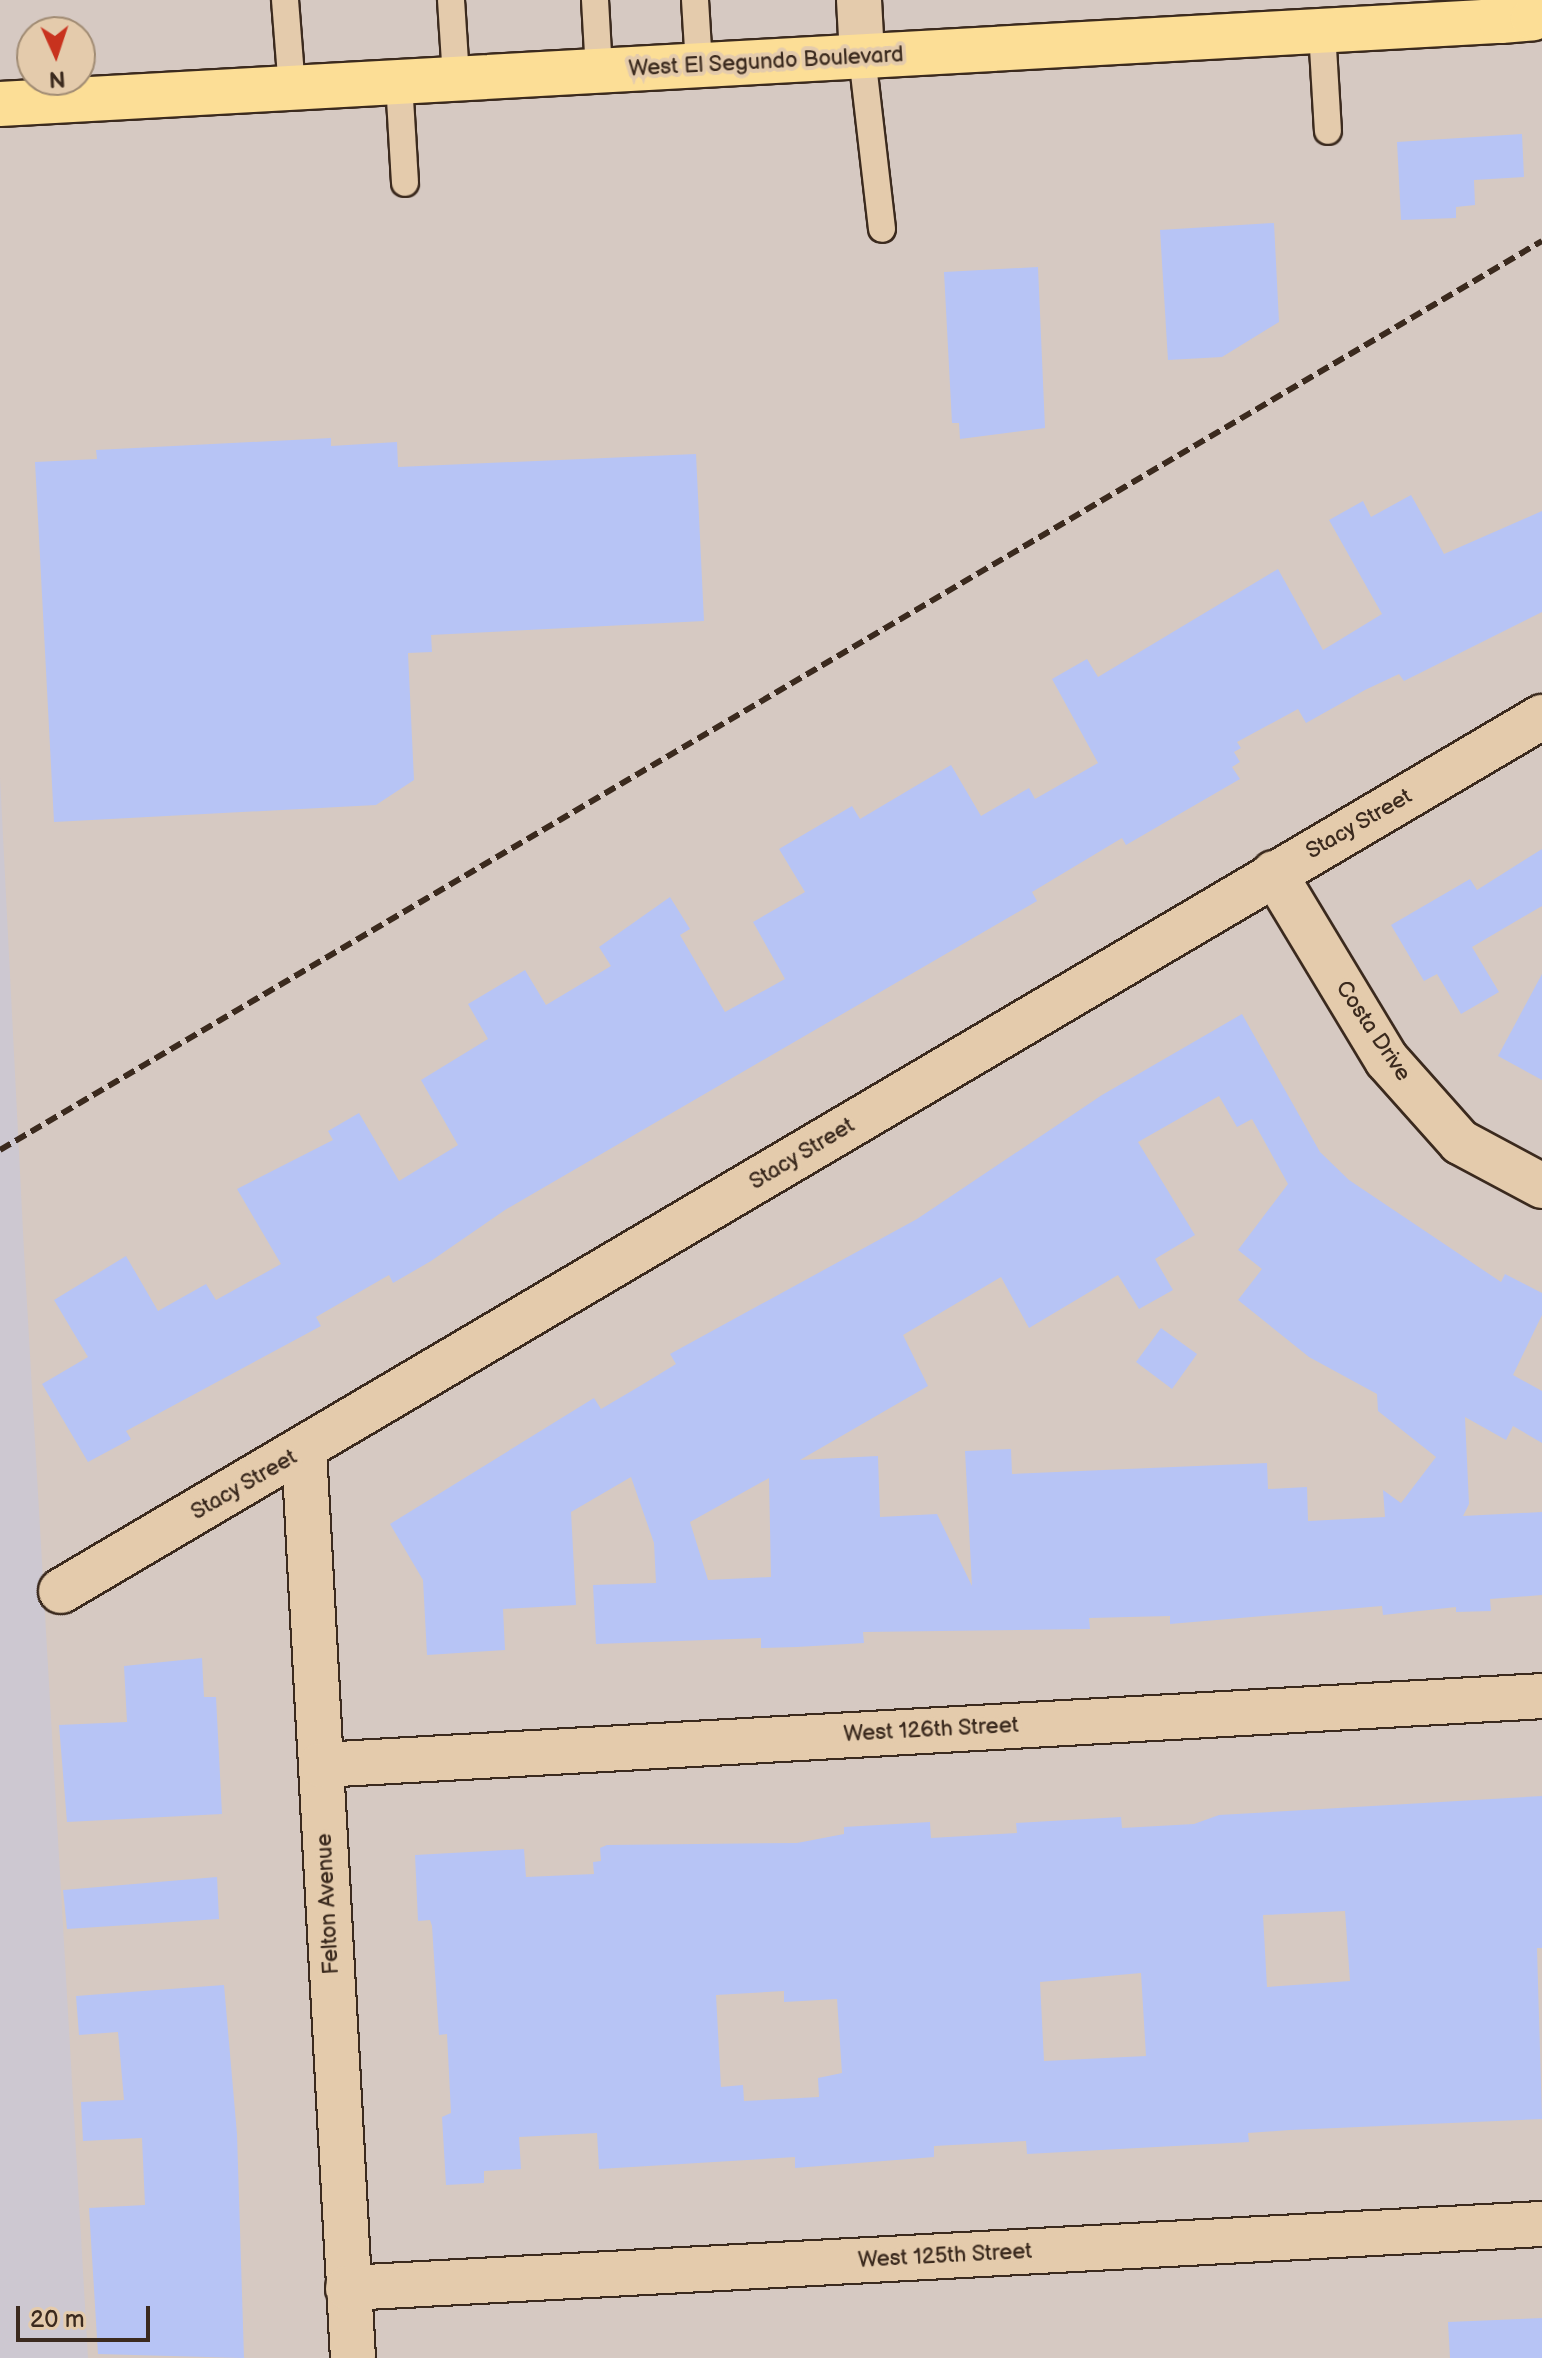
<!DOCTYPE html>
<html>
<head>
<meta charset="utf-8">
<style>
  body { margin:0 }
  #map { position:relative; width:1542px; height:2358px; overflow:hidden; background:#d6c9c2; font-family:"Balsamiq Sans",sans-serif }
  div>[style] { position:absolute }
  [style*='--x'] { left:calc(var(--x)*1px); top:calc(var(--y)*1px); width:calc(var(--w)*1px); rotate:calc(var(--a)*1deg) }
  .built>* { inset:0; background:#cdc8d1 }
  .building>* { inset:0; background:#b7c4f5 }
  .roads { filter:drop-shadow(2px 0 #3b2a1e) drop-shadow(-2px 0 #3b2a1e) drop-shadow(0 2px #3b2a1e) drop-shadow(0 -2px #3b2a1e) }
  .service>* { height:26px; margin:-13px; padding:0 13px; transform-origin:13px; border-radius:13px; background:#e4cbac }
  .minor>* { height:44px; margin:-22px; padding:0 22px; transform-origin:22px; border-radius:22px; background:#e4cbac }
  .primary>* { height:44px; margin:-22px; padding:0 22px; transform-origin:22px; border-radius:22px; background:#fcde96 }
  .rail>* { height:6px; margin-top:-3px; transform-origin:0; background:repeating-linear-gradient(90deg,#3b2a1e 0 12px,transparent 0 18px) }
  span { translate:-50% -50%; white-space:nowrap; text-align:center; line-height:1.15; -webkit-text-stroke:8px #e4cbac; paint-order:stroke }
  .street-label { font-size:22px; color:#3b2a1e }
  .north { position:absolute; left:16px; top:16px; width:80px; height:80px; box-sizing:border-box; background:#e4cbac; border:2px solid #a08b73; border-radius:50%; rotate:177deg; font-size:22px; font-weight:700; line-height:32px; text-align:center; color:#3b2a1e }
  .north::after { content:''; display:block; margin:auto; width:28px; height:36px; background:#c8321e; clip-path:polygon(50% 0,100% 100%,50% 72%,0 100%) }
  .scale { position:absolute; left:16px; top:2306px; width:134px; height:36px; box-sizing:border-box; border:4px solid #3b2a1e; border-top:0; padding-left:10px; font-size:24px; line-height:28px; white-space:nowrap; color:#3b2a1e; -webkit-text-stroke:6px #e4cbac; paint-order:stroke }
</style>
</head>
<body>
<div id="map">
  <div class="built">
    <div style="clip-path:polygon(0 777px,24px 1251px,88px 2358px,0 2358px)"></div>
  </div>
  <div class="building">
    <div style="clip-path:polygon(1522px 134px,1524px 177px,1474px 180px,1475px 205px,1456px 207px,1456px 218px,1401px 220px,1397px 142px)"></div>
    <div style="clip-path:polygon(1274px 223px,1279px 322px,1222px 357px,1168px 360px,1160px 230px)"></div>
    <div style="clip-path:polygon(1038px 267px,1045px 428px,960px 439px,959px 423px,952px 423px,944px 272px)"></div>
    <div style="clip-path:polygon(331px 438px,331px 446px,397px 442px,398px 467px,696px 454px,704px 621px,431px 635px,432px 652px,408px 653px,414px 780px,376px 805px,54px 822px,35px 462px,97px 459px,96px 450px)"></div>
    <div style="clip-path:polygon(1411px 495px,1444px 554px,1542px 511px,1542px 612px,1404px 681px,1399px 674px,1365px 690px,1306px 723px,1298px 709px,1237px 742px,1241px 748px,1234px 752px,1240px 762px,1232px 767px,1240px 779px,1126px 845px,1122px 838px,1032px 892px,1037px 901px,505px 1210px,431px 1261px,393px 1283px,389px 1275px,316px 1317px,321px 1326px,126px 1431px,131px 1439px,88px 1462px,42px 1384px,88px 1357px,54px 1300px,126px 1256px,158px 1311px,206px 1284px,216px 1300px,281px 1264px,237px 1189px,333px 1140px,328px 1131px,359px 1113px,399px 1181px,458px 1145px,421px 1080px,488px 1039px,468px 1004px,525px 970px,546px 1005px,611px 966px,599px 947px,670px 897px,690px 929px,680px 935px,725px 1012px,785px 979px,753px 922px,805px 892px,779px 849px,852px 806px,860px 819px,951px 765px,981px 816px,1029px 788px,1035px 799px,1098px 763px,1052px 679px,1087px 659px,1098px 677px,1278px 569px,1323px 650px,1382px 614px,1329px 520px,1363px 501px,1371px 517px)"></div>
    <div style="clip-path:polygon(1542px 849px,1542px 906px,1472px 947px,1499px 992px,1461px 1014px,1437px 974px,1424px 981px,1391px 925px,1470px 879px,1477px 890px)"></div>
    <div style="clip-path:polygon(1542px 974px,1542px 1080px,1498px 1056px)"></div>
    <div style="clip-path:polygon(evenodd,1242px 1014px,1320px 1152px,1349px 1180px,1501px 1282px,1505px 1274px,1542px 1293px,1542px 1315px,1513px 1375px,1542px 1391px,1542px 1443px,1513px 1426px,1506px 1440px,1465px 1417px,1469px 1504px,1463px 1516px,1542px 1512px,1542px 1595px,1490px 1599px,1491px 1611px,1456px 1612px,1456px 1607px,1383px 1615px,1382px 1606px,1170px 1624px,1170px 1616px,1089px 1618px,1090px 1629px,863px 1632px,864px 1643px,797px 1647px,761px 1648px,761px 1638px,596px 1644px,593px 1585px,656px 1583px,654px 1543px,631px 1477px,571px 1512px,576px 1605px,503px 1609px,505px 1650px,427px 1655px,423px 1580px,390px 1524px,594px 1398px,601px 1409px,640px 1386px,676px 1364px,670px 1354px,917px 1219px,1102px 1095px,1242px 1014px,1219px 1096px,1237px 1127px,1252px 1119px,1288px 1184px,1238px 1250px,1262px 1269px,1238px 1300px,1309px 1357px,1377px 1394px,1378px 1411px,1436px 1457px,1401px 1503px,1383px 1490px,1385px 1517px,1308px 1521px,1307px 1487px,1268px 1489px,1267px 1463px,1012px 1474px,1011px 1449px,965px 1451px,972px 1586px,937px 1514px,880px 1517px,878px 1456px,800px 1460px,928px 1386px,903px 1335px,1001px 1277px,1029px 1328px,1118px 1275px,1139px 1309px,1173px 1290px,1155px 1259px,1195px 1235px,1138px 1142px,1219px 1096px,1242px 1014px,769px 1478px,771px 1577px,708px 1580px,690px 1522px,769px 1478px)"></div>
    <div style="clip-path:polygon(1161px 1328px,1197px 1354px,1172px 1389px,1136px 1362px)"></div>
    <div style="clip-path:polygon(202px 1658px,204px 1697px,216px 1697px,222px 1814px,67px 1822px,59px 1725px,127px 1722px,124px 1666px)"></div>
    <div style="clip-path:polygon(evenodd,1542px 1796px,1542px 1948px,1537px 1948px,1542px 2119px,1290px 2130px,1248px 2133px,1249px 2142px,1027px 2154px,1026px 2141px,934px 2146px,934px 2157px,795px 2168px,795px 2157px,599px 2169px,597px 2133px,519px 2137px,521px 2169px,484px 2171px,484px 2183px,446px 2185px,442px 2117px,451px 2113px,447px 2034px,439px 2035px,432px 1926px,430px 1920px,418px 1921px,415px 1855px,524px 1849px,526px 1877px,594px 1874px,593px 1862px,601px 1861px,600px 1848px,607px 1845px,797px 1843px,844px 1834px,844px 1827px,930px 1822px,931px 1838px,1017px 1833px,1016px 1823px,1121px 1817px,1122px 1828px,1194px 1824px,1219px 1815px,1542px 1796px,1345px 1911px,1350px 1981px,1267px 1987px,1263px 1915px,1345px 1911px,1542px 1796px,1141px 1973px,1146px 2056px,1044px 2061px,1040px 1982px,1141px 1973px,1542px 1796px,784px 1991px,784px 2002px,837px 1999px,842px 2073px,818px 2078px,819px 2097px,744px 2101px,743px 2085px,721px 2087px,716px 1995px,784px 1991px)"></div>
    <div style="clip-path:polygon(217px 1877px,219px 1919px,67px 1929px,63px 1890px)"></div>
    <div style="clip-path:polygon(224px 1985px,237px 2134px,244px 2358px,98px 2354px,89px 2208px,145px 2205px,142px 2138px,83px 2141px,81px 2102px,124px 2100px,118px 2032px,79px 2035px,76px 1996px)"></div>
    <div style="clip-path:polygon(1542px 2318px,1542px 2358px,1450px 2358px,1448px 2322px)"></div>
  </div>
  <div class="roads">
    <div class="service">
      <div style="--x:285;--y:0;--w:88;--a:85.5"></div>
      <div style="--x:451;--y:0;--w:78;--a:86.3"></div>
      <div style="--x:595;--y:0;--w:71;--a:86.8"></div>
      <div style="--x:695;--y:0;--w:65;--a:86.5"></div>
      <div style="--x:1322;--y:31;--w:100;--a:86.6"></div>
      <div style="--x:862;--y:56;--w:174;--a:83.4"></div>
      <div style="--x:399;--y:82;--w:101;--a:86.6"></div>
    </div>
    <div class="minor">
      <div style="--x:859;--y:0;--w:56;--a:86.9"></div>
      <div style="--x:1274;--y:873;--w:218;--a:58.9"></div>
      <div style="--x:1387;--y:1060;--w:110;--a:48.3"></div>
      <div style="--x:1460;--y:1142;--w:93;--a:28.2"></div>
      <div style="--x:304;--y:1451;--w:908;--a:86.91"></div>
      <div style="--x:61;--y:1591;--w:1720;--a:-30.55"></div>
      <div style="--x:321;--y:1765;--w:1223;--a:-3.23"></div>
      <div style="--x:348;--y:2288;--w:1196;--a:-3.07"></div>
    </div>
    <div class="primary">
      <div style="--x:0;--y:104;--w:1503;--a:-3.17"></div>
      <div style="--x:1501;--y:21;--w:32;--a:-5"></div>
      <div style="--x:1533;--y:18;--w:13;--a:-45"></div>
    </div>
  </div>
  <div class="rail">
    <div style="--x:0;--y:1150;--w:1790;--a:-30.52"></div>
  </div>
  <div class="street-label">
    <span style="left:766px;top:62px;rotate:-3deg">West El Segundo Boulevard</span>
    <span style="left:1359px;top:824px;rotate:-30deg">Stacy Street</span>
    <span style="left:1373px;top:1031px;rotate:56deg">Costa Drive</span>
    <span style="left:802px;top:1154px;rotate:-31deg">Stacy Street</span>
    <span style="left:244px;top:1485px;rotate:-30deg">Stacy Street</span>
    <span style="left:931px;top:1730px;rotate:-3deg">West 126th Street</span>
    <span style="left:328px;top:1904px;rotate:-93deg">Felton Avenue</span>
    <span style="left:945px;top:2256px;rotate:-3deg">West 125th Street</span>
  </div>
  <div class="north">N</div>
  <div class="scale">20 m</div>
</div>
</body>
</html>
